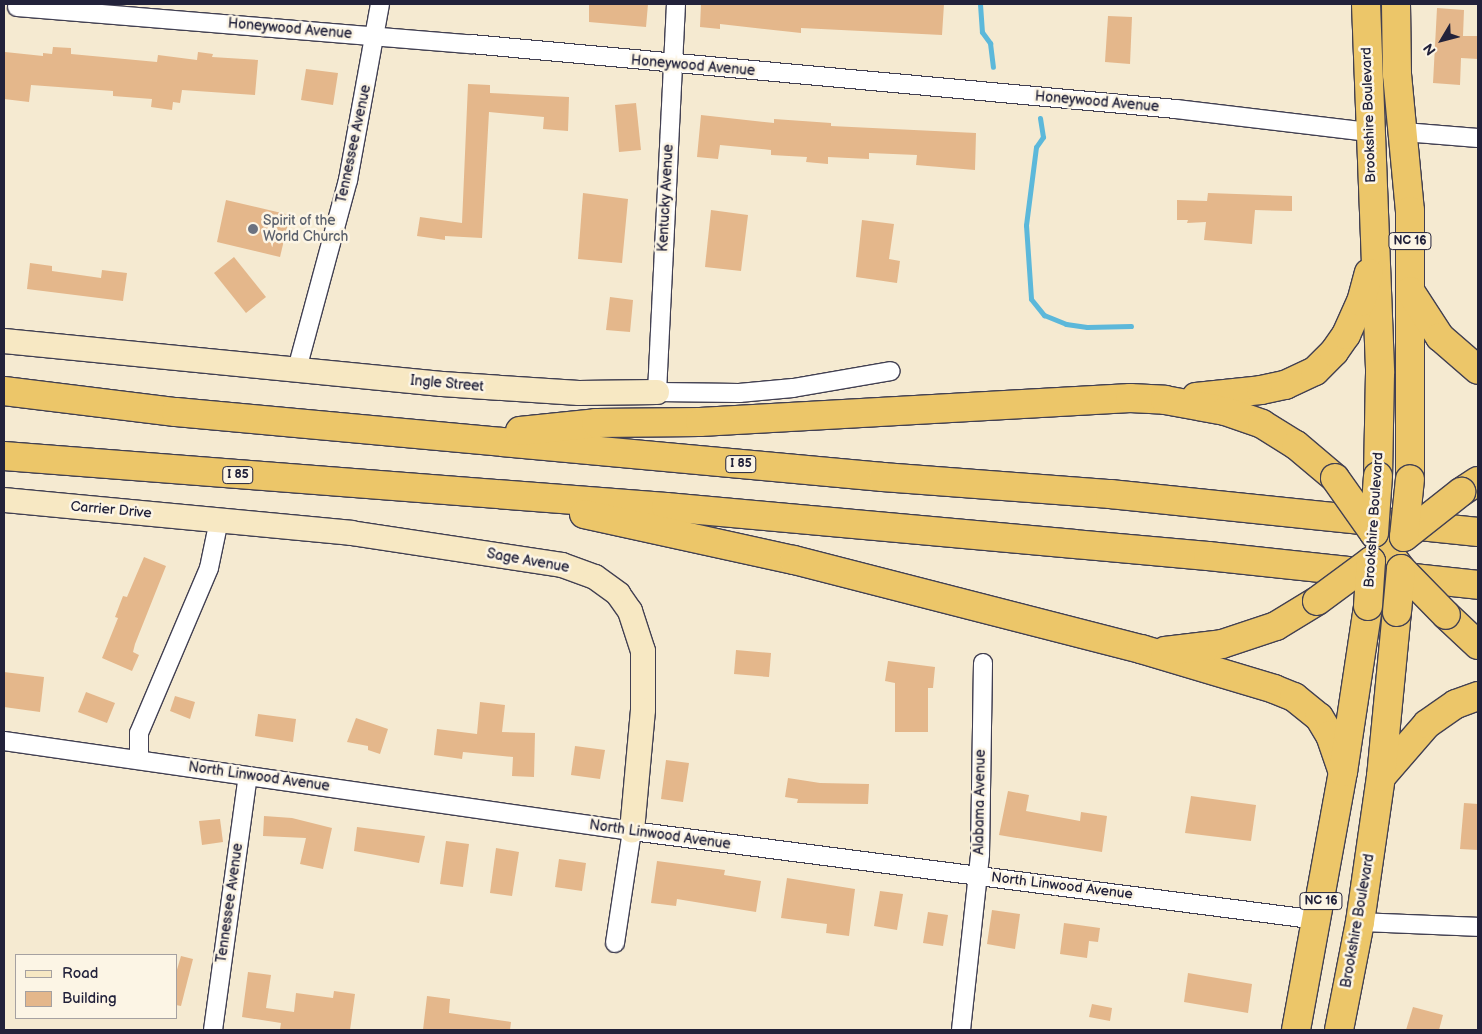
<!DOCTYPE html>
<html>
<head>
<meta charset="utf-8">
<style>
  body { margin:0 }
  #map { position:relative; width:1482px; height:1034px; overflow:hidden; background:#f5ead1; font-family:"Balsamiq Sans",sans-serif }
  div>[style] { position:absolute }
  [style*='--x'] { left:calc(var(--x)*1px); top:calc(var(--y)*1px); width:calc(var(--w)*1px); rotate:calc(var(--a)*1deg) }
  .stream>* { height:5px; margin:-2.5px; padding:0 2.5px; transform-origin:2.5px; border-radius:2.5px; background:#5cb8da }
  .building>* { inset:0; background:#e4b78b }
  .roads { filter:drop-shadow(1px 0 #424052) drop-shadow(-1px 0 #424052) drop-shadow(0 1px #424052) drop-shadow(0 -1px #424052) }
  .street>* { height:18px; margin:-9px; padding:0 9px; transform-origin:9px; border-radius:9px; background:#fff }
  .secondary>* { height:24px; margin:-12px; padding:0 12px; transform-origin:12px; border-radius:12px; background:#f7e8c3 }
  .highway>* { height:28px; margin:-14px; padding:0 14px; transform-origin:14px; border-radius:14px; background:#ecc669 }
  .bridges { filter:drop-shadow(1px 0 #424052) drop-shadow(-1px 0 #424052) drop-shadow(0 1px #424052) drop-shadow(0 -1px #424052) }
  .highway-bridge>* { height:28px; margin:-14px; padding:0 14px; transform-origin:14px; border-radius:14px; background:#ecc669 }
  .dots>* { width:14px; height:14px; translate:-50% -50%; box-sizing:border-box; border:2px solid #fcf5e5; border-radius:50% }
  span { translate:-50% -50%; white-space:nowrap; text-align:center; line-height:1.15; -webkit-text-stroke:5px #fcf5e5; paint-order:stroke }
  .shield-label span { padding:1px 4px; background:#fcf5e5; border:1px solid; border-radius:4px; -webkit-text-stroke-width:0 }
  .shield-label { font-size:12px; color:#22223b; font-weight:700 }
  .street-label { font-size:14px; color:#22223b }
  .worship-label { font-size:14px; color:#5b616d }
  .left { translate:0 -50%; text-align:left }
  .frame { position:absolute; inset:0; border:5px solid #22223b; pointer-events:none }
  .legend { position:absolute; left:15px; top:954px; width:162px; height:65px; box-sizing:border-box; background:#fcf5e5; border:1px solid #a5a1a1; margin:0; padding:6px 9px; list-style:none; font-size:15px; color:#22223b }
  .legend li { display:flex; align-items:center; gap:10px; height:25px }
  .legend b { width:25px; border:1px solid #a5a1a1 }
  .north { position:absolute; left:1417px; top:15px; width:50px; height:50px; -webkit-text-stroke:4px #fcf5e5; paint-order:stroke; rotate:233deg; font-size:14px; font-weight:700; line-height:20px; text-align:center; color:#22223b }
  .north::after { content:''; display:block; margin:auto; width:18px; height:22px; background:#22223b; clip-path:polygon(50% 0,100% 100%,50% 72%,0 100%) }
</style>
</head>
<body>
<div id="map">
  <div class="stream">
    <div style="--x:980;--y:4;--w:28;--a:86"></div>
    <div style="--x:982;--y:32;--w:14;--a:54"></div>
    <div style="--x:990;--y:43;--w:24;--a:83"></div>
    <div style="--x:1040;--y:118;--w:19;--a:81"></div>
    <div style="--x:1043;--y:137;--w:12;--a:125"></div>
    <div style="--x:1036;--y:147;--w:79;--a:97.3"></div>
    <div style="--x:1026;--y:225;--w:74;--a:86.1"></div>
    <div style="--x:1031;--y:299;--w:21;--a:51"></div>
    <div style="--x:1044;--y:315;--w:24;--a:22"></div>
    <div style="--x:1066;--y:324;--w:21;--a:8"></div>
    <div style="--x:1087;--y:327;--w:44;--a:-1.3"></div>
  </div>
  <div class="building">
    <div style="clip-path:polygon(589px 4px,648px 4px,646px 27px,589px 22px)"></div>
    <div style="clip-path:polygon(701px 4px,742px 5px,944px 4px,942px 35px,801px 28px,801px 33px,720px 24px,720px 29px,700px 27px)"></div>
    <div style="clip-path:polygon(1437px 8px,1464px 10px,1463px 36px,1478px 36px,1478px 59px,1461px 58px,1460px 85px,1433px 83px)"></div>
    <div style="clip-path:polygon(1108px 16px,1132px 17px,1130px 64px,1105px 62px)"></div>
    <div style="clip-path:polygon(53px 47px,71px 48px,71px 54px,157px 62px,158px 55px,197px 60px,198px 52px,213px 54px,212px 57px,258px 60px,255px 95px,182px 90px,180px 103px,173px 102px,172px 110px,151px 107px,152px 99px,113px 96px,113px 91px,31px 85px,29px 102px,4px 99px,5px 52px,43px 56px,43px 53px,52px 54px)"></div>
    <div style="clip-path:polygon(306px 69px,338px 73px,333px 105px,301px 100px)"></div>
    <div style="clip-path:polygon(468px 84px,490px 85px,490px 93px,569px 97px,568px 131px,543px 129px,544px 117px,489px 112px,482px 238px,445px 236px,445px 240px,417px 236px,420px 217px,462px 223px)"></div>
    <div style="clip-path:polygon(636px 103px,641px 150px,619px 152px,615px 105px)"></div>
    <div style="clip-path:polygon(701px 115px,774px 123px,774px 119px,831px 123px,831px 126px,976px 133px,975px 170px,916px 165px,917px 155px,869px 153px,869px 159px,828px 157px,828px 164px,806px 162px,807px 157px,771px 155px,771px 150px,720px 145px,718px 159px,697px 157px)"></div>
    <div style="clip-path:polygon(583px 193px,628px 199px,622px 263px,578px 259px)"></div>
    <div style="clip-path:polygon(1208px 193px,1292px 196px,1292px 211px,1255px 210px,1252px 244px,1204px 240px,1206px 222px,1187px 223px,1188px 220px,1177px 220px,1177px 200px,1207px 201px)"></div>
    <div style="clip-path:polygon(226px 200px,290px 215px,280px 257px,217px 242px)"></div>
    <div style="clip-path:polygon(711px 210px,748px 215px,741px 271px,705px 267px)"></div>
    <div style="clip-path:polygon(862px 220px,894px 224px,889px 259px,900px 261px,897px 283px,856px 277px)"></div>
    <div style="clip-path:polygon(234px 257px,266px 297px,246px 313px,214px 273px)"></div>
    <div style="clip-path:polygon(30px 263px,52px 266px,52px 271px,101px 278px,102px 270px,127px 273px,123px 301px,27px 289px)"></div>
    <div style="clip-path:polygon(610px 297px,633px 300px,630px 332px,606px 330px)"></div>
    <div style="clip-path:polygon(144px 557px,166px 566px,135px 644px,133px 652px,139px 655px,132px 671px,102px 658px,118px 618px,115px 617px,123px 596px,127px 597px)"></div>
    <div style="clip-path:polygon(736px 650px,771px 653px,769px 677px,734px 674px)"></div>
    <div style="clip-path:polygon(888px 661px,935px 667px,933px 688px,928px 688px,928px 732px,895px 732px,895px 683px,885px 681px)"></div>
    <div style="clip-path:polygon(4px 672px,44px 677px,40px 712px,4px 707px)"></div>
    <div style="clip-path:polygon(86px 692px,115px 703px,107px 723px,78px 712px)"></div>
    <div style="clip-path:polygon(175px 696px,195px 702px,190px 719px,170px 711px)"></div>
    <div style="clip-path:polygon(480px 702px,505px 705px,502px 732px,535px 733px,534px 777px,512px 776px,513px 757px,463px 752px,462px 759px,434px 755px,437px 729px,477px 734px)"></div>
    <div style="clip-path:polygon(258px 714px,296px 719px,293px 742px,255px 736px)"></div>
    <div style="clip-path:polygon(356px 718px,388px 729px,380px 754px,368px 750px,368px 746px,347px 742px)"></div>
    <div style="clip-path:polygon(575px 746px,605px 750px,600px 779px,571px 775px)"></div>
    <div style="clip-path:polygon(666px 760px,689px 763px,683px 802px,661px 799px)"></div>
    <div style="clip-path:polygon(788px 778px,820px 783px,869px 784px,868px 804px,797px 803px,798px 799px,785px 797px)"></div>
    <div style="clip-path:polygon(1008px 791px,1029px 795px,1026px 811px,1080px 821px,1081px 812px,1107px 816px,1102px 852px,999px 835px)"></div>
    <div style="clip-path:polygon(1191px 796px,1256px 805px,1251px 841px,1185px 833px)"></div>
    <div style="clip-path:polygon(1464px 803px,1478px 804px,1478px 850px,1460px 849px)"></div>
    <div style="clip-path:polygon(264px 816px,292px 818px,332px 828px,323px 869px,300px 864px,306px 838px,263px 836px)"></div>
    <div style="clip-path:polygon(220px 819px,223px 842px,202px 845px,199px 821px)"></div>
    <div style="clip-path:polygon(357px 827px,425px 836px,419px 863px,354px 851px)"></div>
    <div style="clip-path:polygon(446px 841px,469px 844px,463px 887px,440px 884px)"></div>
    <div style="clip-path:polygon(496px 848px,519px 852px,512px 896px,490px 893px)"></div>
    <div style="clip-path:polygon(559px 859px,586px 863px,582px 891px,555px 887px)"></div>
    <div style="clip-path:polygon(657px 861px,725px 870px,724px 875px,761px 881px,756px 912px,677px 899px,676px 906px,651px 903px)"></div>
    <div style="clip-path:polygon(787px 878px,855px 889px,849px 936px,826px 933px,827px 924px,781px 918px)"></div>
    <div style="clip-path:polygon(880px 891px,903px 894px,897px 930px,874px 926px)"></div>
    <div style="clip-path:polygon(992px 910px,1020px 914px,1015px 949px,987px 944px)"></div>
    <div style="clip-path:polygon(928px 912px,948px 915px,943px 946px,923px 943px)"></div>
    <div style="clip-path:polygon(1064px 923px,1100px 928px,1098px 942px,1089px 941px,1087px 958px,1060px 954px)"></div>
    <div style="clip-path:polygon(181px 956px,193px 959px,181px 1006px,176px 1005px,176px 973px)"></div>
    <div style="clip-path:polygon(248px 972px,271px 975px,266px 1008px,294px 1012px,296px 993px,333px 998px,334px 991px,355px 994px,350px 1030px,289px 1030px,280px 1029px,281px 1023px,242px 1017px)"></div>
    <div style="clip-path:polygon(1188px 973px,1252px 984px,1248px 1013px,1184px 1002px)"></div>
    <div style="clip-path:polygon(427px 996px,450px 999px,449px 1013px,511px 1022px,510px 1030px,423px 1030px)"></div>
    <div style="clip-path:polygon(1092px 1004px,1112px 1008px,1110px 1021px,1089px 1017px)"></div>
    <div style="clip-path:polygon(1413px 1007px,1443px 1015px,1439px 1030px,1406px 1030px)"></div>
  </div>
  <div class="roads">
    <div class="street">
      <div style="--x:676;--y:4;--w:388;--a:92.8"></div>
      <div style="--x:657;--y:392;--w:82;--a:0.7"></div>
      <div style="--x:739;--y:393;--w:54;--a:-5.3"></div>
      <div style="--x:793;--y:388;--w:99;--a:-9.8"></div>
      <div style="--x:17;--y:7;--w:456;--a:4.7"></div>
      <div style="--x:471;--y:44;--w:708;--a:5.27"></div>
      <div style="--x:1176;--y:109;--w:194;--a:6.8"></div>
      <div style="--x:1404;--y:132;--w:74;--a:4.6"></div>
      <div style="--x:297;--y:369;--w:196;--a:-74.9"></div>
      <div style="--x:348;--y:180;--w:179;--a:-79.7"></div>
      <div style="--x:4;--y:741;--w:634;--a:8.16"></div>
      <div style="--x:632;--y:831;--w:692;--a:7.39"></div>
      <div style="--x:139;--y:759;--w:26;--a:-90"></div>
      <div style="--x:139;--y:733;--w:179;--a:-67"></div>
      <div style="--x:209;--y:568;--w:49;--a:-78.2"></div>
      <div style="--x:1360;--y:922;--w:118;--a:2.4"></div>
      <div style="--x:615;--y:943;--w:113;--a:-81.4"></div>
      <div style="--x:213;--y:1030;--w:256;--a:-82.2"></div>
      <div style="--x:961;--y:1030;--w:177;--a:-83.8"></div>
      <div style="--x:980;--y:854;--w:191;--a:-89.1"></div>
    </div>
    <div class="secondary">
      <div style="--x:4;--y:341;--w:440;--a:5.6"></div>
      <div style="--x:442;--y:384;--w:137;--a:3.8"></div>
      <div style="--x:579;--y:393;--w:78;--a:-0.7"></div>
      <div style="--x:4;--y:500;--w:349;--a:5.4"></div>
      <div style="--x:351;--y:533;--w:213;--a:8.6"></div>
      <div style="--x:562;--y:565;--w:35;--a:20"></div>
      <div style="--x:595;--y:577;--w:29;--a:36"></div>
      <div style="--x:618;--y:594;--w:21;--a:55"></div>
      <div style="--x:630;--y:611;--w:42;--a:72"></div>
      <div style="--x:643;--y:651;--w:59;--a:90"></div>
      <div style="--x:643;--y:710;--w:121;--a:95.2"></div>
    </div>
    <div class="highway">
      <div style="--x:1366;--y:4;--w:369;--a:87.8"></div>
      <div style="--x:1380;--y:373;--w:103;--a:91.1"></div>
      <div style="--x:1396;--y:4;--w:70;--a:89.2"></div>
      <div style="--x:1397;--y:74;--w:138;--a:84.6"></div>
      <div style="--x:1410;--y:211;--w:268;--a:90"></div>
      <div style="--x:1410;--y:291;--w:55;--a:56.9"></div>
      <div style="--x:1440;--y:337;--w:50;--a:41"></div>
      <div style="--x:4;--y:391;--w:173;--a:7"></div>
      <div style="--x:176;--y:412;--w:710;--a:5.25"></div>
      <div style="--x:883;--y:477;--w:228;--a:4.3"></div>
      <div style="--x:1110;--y:494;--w:370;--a:5.9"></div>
      <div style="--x:1196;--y:397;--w:65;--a:-6.1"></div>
      <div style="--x:1261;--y:390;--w:25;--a:-12"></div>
      <div style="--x:1285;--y:385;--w:33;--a:-25"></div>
      <div style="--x:1315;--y:371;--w:27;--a:-45"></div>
      <div style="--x:1334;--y:352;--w:21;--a:-55"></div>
      <div style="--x:1346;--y:335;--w:36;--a:-66"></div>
      <div style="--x:1361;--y:302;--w:30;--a:-75"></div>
      <div style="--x:520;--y:431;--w:76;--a:-6"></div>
      <div style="--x:596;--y:423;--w:104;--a:-0.6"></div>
      <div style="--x:700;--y:422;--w:431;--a:-3.2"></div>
      <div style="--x:1130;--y:398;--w:35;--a:3"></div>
      <div style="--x:1165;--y:400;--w:61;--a:10.4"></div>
      <div style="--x:1225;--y:411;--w:39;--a:19"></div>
      <div style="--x:1262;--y:424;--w:40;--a:32"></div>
      <div style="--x:1296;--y:445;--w:51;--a:40.2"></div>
      <div style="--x:4;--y:456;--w:664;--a:4.41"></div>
      <div style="--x:666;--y:507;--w:544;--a:5.17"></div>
      <div style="--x:1208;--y:556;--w:272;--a:6.1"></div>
      <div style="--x:1461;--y:492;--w:20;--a:-33"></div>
      <div style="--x:584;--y:514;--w:215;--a:12.4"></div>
      <div style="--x:794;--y:560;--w:358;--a:14.4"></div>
      <div style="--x:1141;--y:649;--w:139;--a:16.7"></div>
      <div style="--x:1274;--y:689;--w:22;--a:22"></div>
      <div style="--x:1294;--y:697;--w:32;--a:39"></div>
      <div style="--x:1319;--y:717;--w:21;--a:59"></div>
      <div style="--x:1330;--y:735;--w:39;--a:71"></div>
      <div style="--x:1374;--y:533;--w:45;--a:53.1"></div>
      <div style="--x:1446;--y:615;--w:44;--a:43.2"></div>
      <div style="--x:1165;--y:651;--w:57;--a:-7"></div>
      <div style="--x:1222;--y:644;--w:57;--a:-18.4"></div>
      <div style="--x:1276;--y:626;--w:48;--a:-31.4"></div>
      <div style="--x:1381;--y:777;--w:70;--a:-49"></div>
      <div style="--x:1427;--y:724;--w:35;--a:-35"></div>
      <div style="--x:1456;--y:704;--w:23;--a:-20"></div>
      <div style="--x:1296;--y:1030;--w:262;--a:-79.7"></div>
      <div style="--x:1343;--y:772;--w:168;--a:-81.4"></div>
      <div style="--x:1339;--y:1030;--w:110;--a:-79"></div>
      <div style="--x:1360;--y:922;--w:147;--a:-81.8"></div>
      <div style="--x:1381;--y:777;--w:166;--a:-84.5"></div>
    </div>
  </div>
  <div class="bridges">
    <div class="highway-bridge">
      <div style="--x:1335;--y:478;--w:67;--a:54.7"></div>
      <div style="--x:1374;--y:533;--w:57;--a:-86"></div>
      <div style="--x:1404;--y:537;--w:73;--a:-38.3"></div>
      <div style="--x:1404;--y:537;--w:58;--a:-84.1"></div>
      <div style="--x:1401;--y:569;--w:64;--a:45.6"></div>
      <div style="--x:1317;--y:601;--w:67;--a:-36.5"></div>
      <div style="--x:1368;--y:606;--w:45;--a:-86.2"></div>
      <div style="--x:1397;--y:612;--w:43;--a:-84.7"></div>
    </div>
  </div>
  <div class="dots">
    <div style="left:253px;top:229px;background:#6b7280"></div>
  </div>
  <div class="shield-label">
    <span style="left:1410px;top:241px">NC 16</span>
    <span style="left:741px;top:464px">I 85</span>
    <span style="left:238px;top:475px">I 85</span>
    <span style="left:1321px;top:901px">NC 16</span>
  </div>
  <div class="street-label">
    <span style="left:290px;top:29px;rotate:5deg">Honeywood Avenue</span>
    <span style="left:693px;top:66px;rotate:5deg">Honeywood Avenue</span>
    <span style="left:1097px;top:102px;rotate:5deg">Honeywood Avenue</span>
    <span style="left:1369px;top:115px;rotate:-92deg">Brookshire Boulevard</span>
    <span style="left:354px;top:144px;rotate:-78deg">Tennessee Avenue</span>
    <span style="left:666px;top:198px;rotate:-87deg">Kentucky Avenue</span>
    <span style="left:447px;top:384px;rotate:5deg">Ingle Street</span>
    <span style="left:111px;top:510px;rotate:5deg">Carrier Drive</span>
    <span style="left:1374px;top:520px;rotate:-86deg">Brookshire Boulevard</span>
    <span style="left:528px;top:561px;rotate:10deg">Sage Avenue</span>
    <span style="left:259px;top:777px;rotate:8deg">North Linwood Avenue</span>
    <span style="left:980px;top:802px;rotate:-89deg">Alabama Avenue</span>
    <span style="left:660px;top:835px;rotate:8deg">North Linwood Avenue</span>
    <span style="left:1062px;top:886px;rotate:7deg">North Linwood Avenue</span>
    <span style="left:230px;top:903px;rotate:-82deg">Tennessee Avenue</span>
    <span style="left:1358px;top:921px;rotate:-80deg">Brookshire Boulevard</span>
  </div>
  <div class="worship-label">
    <span class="left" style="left:263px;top:229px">Spirit of the<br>World Church</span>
  </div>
  <div class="frame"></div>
  <ul class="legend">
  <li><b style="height:6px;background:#f7e8c3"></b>Road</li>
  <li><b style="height:14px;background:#e4b78b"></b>Building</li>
  </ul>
  <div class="north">N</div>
</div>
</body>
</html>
